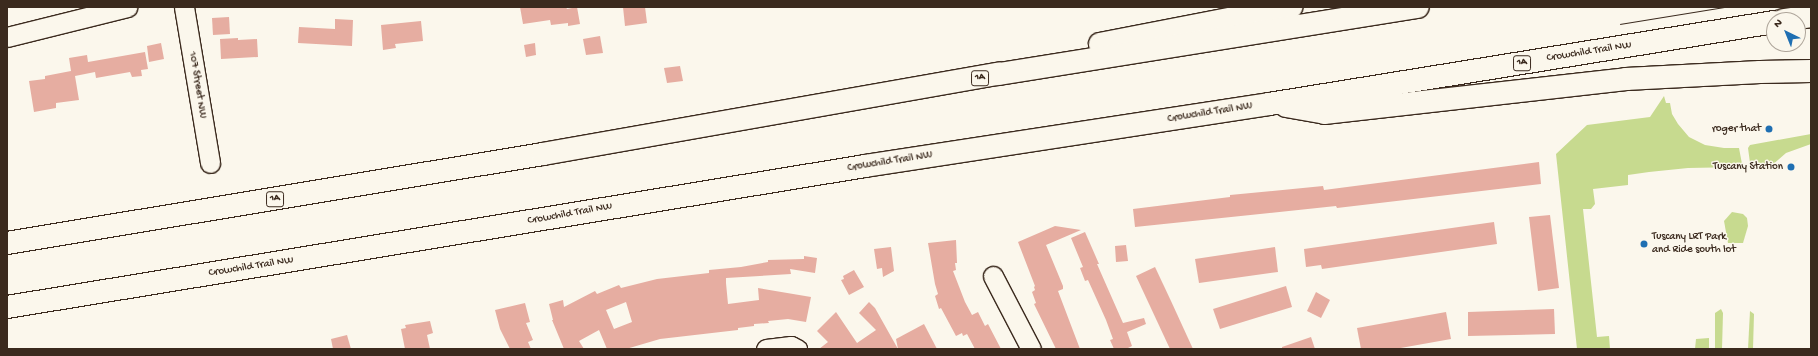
<!DOCTYPE html>
<html>
<head>
<meta charset="utf-8">
<style>
  body { margin:0 }
  #map { position:relative; width:1818px; height:356px; overflow:hidden; background:#fbf7ec; font-family:"Gochi Hand",sans-serif }
  div>[style] { position:absolute }
  [style*='--x'] { left:calc(var(--x)*1px); top:calc(var(--y)*1px); width:calc(var(--w)*1px); rotate:calc(var(--a)*1deg) }
  .green>* { inset:0; background:#c7da8f }
  .building>* { inset:0; background:#e6ada1 }
  .roads { filter:drop-shadow(1px 0 #3b2a1e) drop-shadow(-1px 0 #3b2a1e) drop-shadow(0 1px #3b2a1e) drop-shadow(0 -1px #3b2a1e) }
  .minor>* { height:19px; margin:-9.5px; padding:0 9.5px; transform-origin:9.5px; border-radius:9.5px; background:#fbf7ec }
  .highway>* { height:22px; margin:-11px; padding:0 11px; transform-origin:11px; border-radius:11px; background:#fbf7ec }
  .tram>* { height:1px; margin:-0.5px; padding:0 0.5px; transform-origin:0.5px; border-radius:0.5px; background:#3b2a1e }
  .dots>* { width:11px; height:11px; translate:-50% -50%; box-sizing:border-box; border:2px solid #fbf7ec; border-radius:50% }
  span { translate:-50% -50%; white-space:nowrap; text-align:center; line-height:1.15; -webkit-text-stroke:3px #fbf7ec; paint-order:stroke }
  .shield-label span { padding:1px 3px; background:#fbf7ec; border:1px solid; border-radius:3px; -webkit-text-stroke-width:0 }
  .shield-label { font-size:10px; color:#3b2a1e; font-weight:700 }
  .street-label { font-size:11px; color:#3b2a1e }
  .poi-label { font-size:11px; color:#3b2a1e }
  .right { translate:-100% -50%; text-align:right }
  .left { translate:0 -50%; text-align:left }
  .frame { position:absolute; inset:0; border:8px solid #3b2a1e; pointer-events:none }
  .north { position:absolute; left:1766px; top:12px; width:40px; height:40px; box-sizing:border-box; background:#fbf7ec; border:1px solid #aea59a; border-radius:50%; rotate:317deg; font-size:11px; font-weight:700; line-height:16px; text-align:center; color:#3b2a1e }
  .north::after { content:''; display:block; margin:auto; width:14px; height:18px; background:#1f6fb2; clip-path:polygon(50% 0,100% 100%,50% 72%,0 100%) }
</style>
</head>
<body>
<div id="map">
  <div class="green">
    <div style="clip-path:polygon(1664px 96px,1666px 103px,1670px 103px,1672px 114px,1678px 124px,1689px 137px,1705px 145px,1724px 148px,1739px 148px,1742px 164px,1741px 167px,1688px 168px,1649px 172px,1628px 175px,1628px 185px,1593px 189px,1595px 204px,1591px 209px,1583px 209px,1597px 337px,1609px 336px,1610px 349px,1577px 349px,1556px 154px,1587px 125px,1650px 117px)"></div>
    <div style="clip-path:polygon(1811px 134px,1811px 144px,1786px 153px,1771px 166px,1752px 167px,1750px 163px,1748px 148px,1750px 145px)"></div>
    <div style="clip-path:polygon(1732px 212px,1743px 214px,1747px 218px,1748px 226px,1743px 243px,1728px 243px,1724px 221px)"></div>
    <div style="clip-path:polygon(1721px 309px,1723px 313px,1722px 349px,1715px 349px,1715px 313px)"></div>
    <div style="clip-path:polygon(1750px 311px,1754px 314px,1753px 349px,1748px 349px)"></div>
    <div style="clip-path:polygon(1709px 338px,1709px 349px,1695px 349px,1696px 339px)"></div>
  </div>
  <div class="building">
    <div style="clip-path:polygon(520px 7px,566px 7px,567px 9px,577px 7px,580px 24px,568px 26px,568px 23px,551px 25px,550px 20px,523px 24px)"></div>
    <div style="clip-path:polygon(623px 7px,645px 7px,647px 23px,625px 26px)"></div>
    <div style="clip-path:polygon(229px 17px,230px 34px,213px 35px,212px 18px)"></div>
    <div style="clip-path:polygon(335px 19px,353px 20px,352px 46px,298px 43px,299px 27px,335px 29px)"></div>
    <div style="clip-path:polygon(421px 21px,423px 41px,395px 44px,396px 48px,383px 50px,381px 25px)"></div>
    <div style="clip-path:polygon(600px 36px,603px 53px,586px 55px,583px 39px)"></div>
    <div style="clip-path:polygon(238px 38px,238px 40px,257px 39px,258px 57px,221px 59px,220px 39px)"></div>
    <div style="clip-path:polygon(161px 43px,164px 59px,149px 62px,147px 46px)"></div>
    <div style="clip-path:polygon(535px 43px,536px 55px,526px 57px,524px 45px)"></div>
    <div style="clip-path:polygon(145px 52px,148px 69px,141px 70px,142px 76px,132px 77px,130px 72px,96px 78px,95px 72px,75px 76px,79px 100px,56px 103px,56px 108px,34px 112px,29px 81px,45px 79px,45px 76px,71px 71px,69px 58px,87px 55px,88px 62px)"></div>
    <div style="clip-path:polygon(680px 66px,683px 81px,667px 83px,664px 68px)"></div>
    <div style="clip-path:polygon(1539px 162px,1541px 184px,1337px 208px,1336px 206px,1135px 227px,1133px 209px,1230px 197px,1230px 195px,1323px 186px,1324px 190px)"></div>
    <div style="clip-path:polygon(1550px 215px,1559px 288px,1538px 291px,1529px 217px)"></div>
    <div style="clip-path:polygon(1494px 222px,1497px 244px,1322px 269px,1321px 265px,1306px 267px,1304px 249px)"></div>
    <div style="clip-path:polygon(1055px 226px,1081px 230px,1046px 245px,1063px 286px,1063px 289px,1058px 291px,1080px 349px,1056px 349px,1034px 304px,1036px 303px,1032px 292px,1035px 290px,1034px 287px,1035px 286px,1018px 242px)"></div>
    <div style="clip-path:polygon(1085px 232px,1099px 264px,1097px 264px,1123px 323px,1144px 318px,1146px 324px,1127px 332px,1132px 346px,1126px 349px,1114px 349px,1110px 340px,1113px 339px,1106px 320px,1088px 280px,1085px 281px,1080px 268px,1083px 267px,1071px 238px)"></div>
    <div style="clip-path:polygon(956px 240px,957px 263px,955px 263px,956px 270px,953px 271px,965px 302px,972px 315px,978px 312px,985px 326px,988px 324px,1001px 349px,975px 349px,967px 334px,963px 336px,962px 333px,956px 336px,941px 308px,939px 309px,935px 296px,938px 294px,935px 284px,928px 243px)"></div>
    <div style="clip-path:polygon(1126px 245px,1128px 261px,1116px 262px,1115px 246px)"></div>
    <div style="clip-path:polygon(891px 247px,894px 271px,883px 277px,882px 268px,877px 269px,874px 249px)"></div>
    <div style="clip-path:polygon(1275px 247px,1278px 272px,1199px 283px,1195px 259px)"></div>
    <div style="clip-path:polygon(evenodd,804px 256px,817px 258px,815px 273px,790px 269px,791px 274px,726px 278px,726px 283px,728px 304px,759px 300px,758px 288px,811px 297px,806px 322px,788px 319px,768px 321px,769px 323px,754px 324px,754px 326px,738px 328px,738px 330px,660px 339px,626px 349px,607px 349px,599px 330px,579px 341px,584px 349px,564px 349px,552px 320px,553px 320px,549px 304px,563px 300px,564px 307px,595px 291px,597px 294px,619px 285px,621px 288px,657px 279px,709px 273px,709px 270px,741px 267px,768px 262px,768px 260px,804px 259px,804px 256px,626px 302px,632px 322px,614px 329px,606px 310px,626px 302px)"></div>
    <div style="clip-path:polygon(1155px 267px,1171px 301px,1193px 349px,1170px 349px,1136px 276px)"></div>
    <div style="clip-path:polygon(854px 270px,864px 287px,849px 295px,841px 280px,844px 279px,843px 276px)"></div>
    <div style="clip-path:polygon(1286px 286px,1292px 307px,1220px 329px,1213px 309px)"></div>
    <div style="clip-path:polygon(1316px 292px,1330px 300px,1321px 318px,1307px 311px)"></div>
    <div style="clip-path:polygon(869px 302px,875px 308px,898px 349px,819px 349px,828px 342px,817px 331px,836px 312px,857px 343px,876px 330px,859px 313px)"></div>
    <div style="clip-path:polygon(525px 303px,530px 322px,526px 323px,533px 340px,528px 342px,531px 349px,510px 349px,500px 329px,495px 310px)"></div>
    <div style="clip-path:polygon(1554px 309px,1555px 334px,1468px 336px,1468px 312px)"></div>
    <div style="clip-path:polygon(1446px 312px,1451px 339px,1395px 349px,1361px 349px,1357px 328px)"></div>
    <div style="clip-path:polygon(430px 321px,433px 333px,427px 335px,430px 349px,405px 349px,401px 329px,406px 328px,405px 325px)"></div>
    <div style="clip-path:polygon(924px 324px,937px 349px,898px 349px,896px 339px)"></div>
    <div style="clip-path:polygon(347px 335px,351px 349px,333px 349px,331px 339px)"></div>
    <div style="clip-path:polygon(1311px 337px,1315px 349px,1282px 349px,1282px 347px)"></div>
  </div>
  <div class="roads">
    <div class="minor">
      <div style="--x:184;--y:7;--w:158;--a:80.5"></div>
      <div style="--x:7;--y:37;--w:124;--a:-14"></div>
      <div style="--x:993;--y:276;--w:82;--a:62.5"></div>
      <div style="--x:766;--y:349;--w:25;--a:-7"></div>
      <div style="--x:791;--y:346;--w:7;--a:27"></div>
    </div>
    <div class="highway">
      <div style="--x:1784;--y:20;--w:27;--a:-8"></div>
      <div style="--x:1100;--y:44;--w:195;--a:-11"></div>
      <div style="--x:1286;--y:106;--w:39;--a:10"></div>
      <div style="--x:1324;--y:113;--w:304;--a:-6.4"></div>
      <div style="--x:1626;--y:79;--w:134;--a:-3"></div>
      <div style="--x:1760;--y:72;--w:51;--a:-1.1"></div>
      <div style="--x:7;--y:243;--w:543;--a:-9.43"></div>
      <div style="--x:543;--y:154;--w:463;--a:-10"></div>
      <div style="--x:999;--y:74;--w:424;--a:-9.1"></div>
      <div style="--x:7;--y:307;--w:870;--a:-9.33"></div>
      <div style="--x:865;--y:166;--w:409;--a:-8.7"></div>
      <div style="--x:1269;--y:104;--w:512;--a:-9.22"></div>
    </div>
  </div>
  <div class="tram">
    <div style="--x:1620;--y:24;--w:105;--a:-9.3"></div>
  </div>
  <div class="dots">
    <div style="left:1769px;top:129px;background:#1f6fb2"></div>
    <div style="left:1791px;top:167px;background:#1f6fb2"></div>
    <div style="left:1644px;top:244px;background:#1f6fb2"></div>
  </div>
  <div class="shield-label">
    <span style="left:1522px;top:63px">1A</span>
    <span style="left:980px;top:78px">1A</span>
    <span style="left:275px;top:199px">1A</span>
  </div>
  <div class="street-label">
    <span style="left:1589px;top:52px;rotate:-9deg">Crowchild Trail NW</span>
    <span style="left:197px;top:85px;rotate:81deg">107 Street NW</span>
    <span style="left:1210px;top:113px;rotate:-9deg">Crowchild Trail NW</span>
    <span style="left:890px;top:162px;rotate:-9deg">Crowchild Trail NW</span>
    <span style="left:570px;top:214px;rotate:-10deg">Crowchild Trail NW</span>
    <span style="left:251px;top:267px;rotate:-9deg">Crowchild Trail NW</span>
  </div>
  <div class="poi-label">
    <span class="right" style="left:1761px;top:129px">roger that</span>
    <span class="right" style="left:1783px;top:167px">Tuscany Station</span>
    <span class="left" style="left:1652px;top:244px">Tuscany LRT Park<br>and Ride south lot</span>
  </div>
  <div class="frame"></div>
  <div class="north">N</div>
</div>
</body>
</html>
